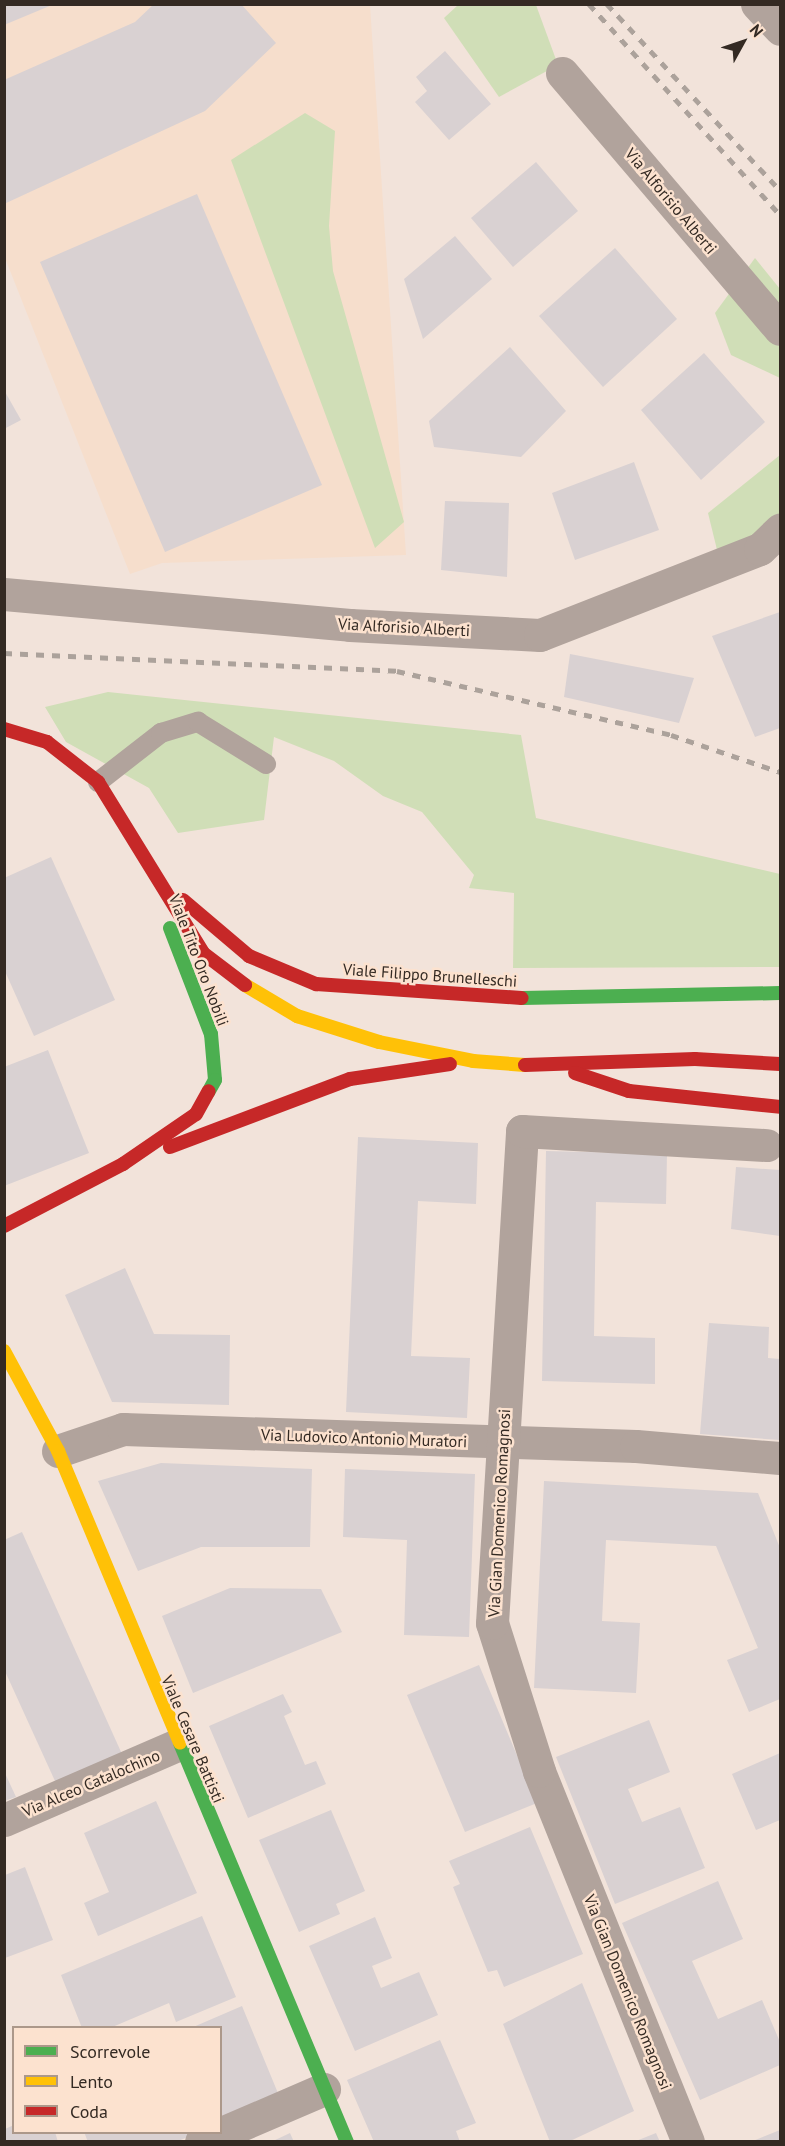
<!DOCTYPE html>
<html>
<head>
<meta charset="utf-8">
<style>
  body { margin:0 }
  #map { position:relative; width:785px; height:2146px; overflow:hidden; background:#f2e3da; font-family:"PT Sans",sans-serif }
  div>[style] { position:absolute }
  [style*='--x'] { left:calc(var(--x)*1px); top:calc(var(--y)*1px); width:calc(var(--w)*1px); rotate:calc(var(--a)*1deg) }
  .built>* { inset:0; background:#f6decc }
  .green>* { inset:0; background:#d0deb7 }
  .building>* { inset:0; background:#d9d1d2 }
  .lane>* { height:20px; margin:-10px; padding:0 10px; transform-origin:10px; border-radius:10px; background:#b1a39c }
  .street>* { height:33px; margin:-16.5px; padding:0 16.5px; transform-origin:16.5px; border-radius:16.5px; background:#b1a39c }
  .fast>* { height:14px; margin:-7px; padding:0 7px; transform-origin:7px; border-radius:7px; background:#4caf50 }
  .slow>* { height:14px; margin:-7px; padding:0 7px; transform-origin:7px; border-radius:7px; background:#ffc107 }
  .jam>* { height:14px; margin:-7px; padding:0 7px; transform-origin:7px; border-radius:7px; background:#c62828 }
  .rail>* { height:4.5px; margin-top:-2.25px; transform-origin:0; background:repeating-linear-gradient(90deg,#aca29b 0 8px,transparent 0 16px) }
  span { translate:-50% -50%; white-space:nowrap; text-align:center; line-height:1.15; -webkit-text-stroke:5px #fce2cf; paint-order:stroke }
  .street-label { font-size:16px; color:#342a23 }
  .frame { position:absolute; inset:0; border:6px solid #342a23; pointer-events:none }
  .legend { position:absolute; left:12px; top:2026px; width:210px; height:108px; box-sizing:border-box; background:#fce2cf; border:2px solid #ac988a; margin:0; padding:8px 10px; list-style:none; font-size:18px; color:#342a23 }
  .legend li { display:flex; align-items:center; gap:12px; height:30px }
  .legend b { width:30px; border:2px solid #ac988a }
  .north { position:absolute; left:713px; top:12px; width:60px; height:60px; -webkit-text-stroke:4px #fce2cf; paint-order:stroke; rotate:50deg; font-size:16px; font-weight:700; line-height:24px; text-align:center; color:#342a23 }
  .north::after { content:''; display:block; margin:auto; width:21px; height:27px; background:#342a23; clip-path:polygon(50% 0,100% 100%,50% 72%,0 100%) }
</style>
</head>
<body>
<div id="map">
  <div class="built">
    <div style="clip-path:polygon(5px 5px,370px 5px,406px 555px,162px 563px,130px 574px,5px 258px)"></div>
  </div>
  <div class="green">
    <div style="clip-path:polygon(458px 5px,536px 5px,558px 65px,499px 97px,444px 18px)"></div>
    <div style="clip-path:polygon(305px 113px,335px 131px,329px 226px,333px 271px,404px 522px,375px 548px,231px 160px)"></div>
    <div style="clip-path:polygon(755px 258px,780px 289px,780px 378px,731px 355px,715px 313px)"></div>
    <div style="clip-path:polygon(780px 455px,780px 516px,721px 566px,708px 513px)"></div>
    <div style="clip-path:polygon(108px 692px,521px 735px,536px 818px,780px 874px,780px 967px,513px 968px,514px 893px,469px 888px,474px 875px,422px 812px,383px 796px,334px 761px,274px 737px,264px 820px,178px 833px,149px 788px,66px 742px,45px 707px)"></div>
  </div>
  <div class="building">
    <div style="clip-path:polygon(154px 4px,241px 4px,276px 43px,205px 111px,4px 204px,4px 80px,135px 22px)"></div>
    <div style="clip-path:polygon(4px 5px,52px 5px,4px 25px)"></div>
    <div style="clip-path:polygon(445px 51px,491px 104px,449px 140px,415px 102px,427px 91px,416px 77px)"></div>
    <div style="clip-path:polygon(536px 162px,578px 211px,513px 267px,471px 218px)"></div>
    <div style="clip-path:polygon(197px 194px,322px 485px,165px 552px,40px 262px)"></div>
    <div style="clip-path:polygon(455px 236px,492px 279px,423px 339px,404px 279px)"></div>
    <div style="clip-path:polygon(615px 248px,677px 319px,603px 387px,539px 316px)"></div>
    <div style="clip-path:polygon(510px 347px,566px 411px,521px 457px,434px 447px,429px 421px)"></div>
    <div style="clip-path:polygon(704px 353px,765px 422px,701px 480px,641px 410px)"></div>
    <div style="clip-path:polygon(4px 390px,21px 420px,4px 429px)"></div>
    <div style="clip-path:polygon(634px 462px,659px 530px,575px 560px,552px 493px)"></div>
    <div style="clip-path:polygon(445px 501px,509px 503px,507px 577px,441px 570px)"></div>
    <div style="clip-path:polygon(780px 612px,780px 728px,755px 737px,712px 636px)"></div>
    <div style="clip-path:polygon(570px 654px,694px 678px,679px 723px,564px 697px)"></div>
    <div style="clip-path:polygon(51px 857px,115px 1000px,34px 1036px,4px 969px,4px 878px)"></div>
    <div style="clip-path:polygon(48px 1050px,89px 1153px,4px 1186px,4px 1067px)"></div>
    <div style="clip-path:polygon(358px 1137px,478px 1143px,476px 1204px,418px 1201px,411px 1356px,470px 1358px,467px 1418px,346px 1412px)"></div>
    <div style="clip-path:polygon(546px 1151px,667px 1154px,666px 1204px,596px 1202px,594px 1336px,655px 1338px,655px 1384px,542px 1381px)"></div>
    <div style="clip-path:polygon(736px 1167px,780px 1170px,780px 1236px,731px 1229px)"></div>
    <div style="clip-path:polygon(125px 1268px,154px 1334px,230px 1335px,229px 1405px,112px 1402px,65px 1295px)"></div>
    <div style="clip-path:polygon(709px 1323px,769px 1327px,768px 1358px,780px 1359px,780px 1440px,700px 1434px)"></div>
    <div style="clip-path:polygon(161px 1463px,312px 1469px,310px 1547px,201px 1547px,138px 1571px,98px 1481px)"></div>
    <div style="clip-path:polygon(345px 1469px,475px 1474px,469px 1637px,404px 1635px,407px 1540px,343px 1537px)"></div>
    <div style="clip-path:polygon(544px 1481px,758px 1493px,780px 1548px,780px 1699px,749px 1712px,727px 1660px,758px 1648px,716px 1546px,606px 1540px,602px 1621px,640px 1623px,636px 1693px,534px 1688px)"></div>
    <div style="clip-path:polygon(22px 1532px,126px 1763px,60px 1792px,4px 1669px,4px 1540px)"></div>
    <div style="clip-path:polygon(230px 1588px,321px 1589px,342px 1632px,193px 1693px,162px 1616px)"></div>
    <div style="clip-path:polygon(479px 1665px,537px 1803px,465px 1832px,407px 1695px)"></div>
    <div style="clip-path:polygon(283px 1694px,292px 1712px,284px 1716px,305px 1765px,316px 1761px,326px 1784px,248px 1818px,209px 1726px)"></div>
    <div style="clip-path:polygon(649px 1720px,670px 1772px,628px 1789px,642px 1822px,680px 1807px,705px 1868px,615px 1904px,556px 1757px)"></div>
    <div style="clip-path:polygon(780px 1753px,780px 1820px,756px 1830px,732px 1774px)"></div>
    <div style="clip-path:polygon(4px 1771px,16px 1797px,4px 1801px)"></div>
    <div style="clip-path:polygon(156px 1801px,197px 1893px,98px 1936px,84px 1903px,109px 1892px,84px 1833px)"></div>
    <div style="clip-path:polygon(331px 1810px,365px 1891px,336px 1904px,340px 1914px,299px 1932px,259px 1840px)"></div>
    <div style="clip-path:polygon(530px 1827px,583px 1954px,504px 1987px,497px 1970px,488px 1972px,453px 1887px,460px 1884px,449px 1861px)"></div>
    <div style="clip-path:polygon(25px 1867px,53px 1940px,5px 1958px,5px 1875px)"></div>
    <div style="clip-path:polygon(718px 1881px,743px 1939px,692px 1961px,718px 2019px,762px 2000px,780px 2042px,780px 2065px,700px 2100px,622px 1923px)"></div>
    <div style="clip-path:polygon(202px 1916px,236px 1997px,176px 2022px,169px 2003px,110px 2028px,82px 2028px,61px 1975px)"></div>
    <div style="clip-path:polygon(375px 1917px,392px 1958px,372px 1966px,381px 1988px,419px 1972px,438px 2015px,355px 2051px,309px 1946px)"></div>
    <div style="clip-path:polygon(582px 1983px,634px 2111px,568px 2142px,550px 2142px,503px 2024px)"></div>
    <div style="clip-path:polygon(242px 2006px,280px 2098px,220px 2123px,220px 2028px,191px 2028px)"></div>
    <div style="clip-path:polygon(440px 2040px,476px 2123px,456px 2131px,460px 2142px,374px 2142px,347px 2080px)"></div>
    <div style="clip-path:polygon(14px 2125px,14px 2132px,55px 2132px,58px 2142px,5px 2142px,5px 2129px)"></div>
    <div style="clip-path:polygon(780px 2130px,780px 2142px,753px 2142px,753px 2141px)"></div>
    <div style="clip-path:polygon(84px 2132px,197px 2133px,176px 2142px,88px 2142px)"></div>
    <div style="clip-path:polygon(290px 2133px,294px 2142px,271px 2142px)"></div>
    <div style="clip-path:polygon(656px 2133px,660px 2142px,636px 2142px,636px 2141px)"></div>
  </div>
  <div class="lane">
    <div style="--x:98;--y:782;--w:80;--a:-37.9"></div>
    <div style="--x:161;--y:733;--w:39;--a:-17"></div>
    <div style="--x:198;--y:722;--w:80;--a:31.7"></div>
  </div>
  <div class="street">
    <div style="--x:757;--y:4;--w:34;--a:47"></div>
    <div style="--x:562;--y:73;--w:336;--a:49.6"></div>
    <div style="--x:4;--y:594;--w:347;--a:5.1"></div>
    <div style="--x:350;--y:625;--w:190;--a:3"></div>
    <div style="--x:540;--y:635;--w:236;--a:-21.4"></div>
    <div style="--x:760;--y:549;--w:28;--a:-44"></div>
    <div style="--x:58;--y:1451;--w:69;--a:-18.7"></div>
    <div style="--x:123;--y:1429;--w:513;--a:1.9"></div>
    <div style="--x:636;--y:1446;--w:144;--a:4.8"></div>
    <div style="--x:4;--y:1820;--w:189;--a:-23.4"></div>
    <div style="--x:201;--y:2142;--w:134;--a:-23.3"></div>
    <div style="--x:688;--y:2142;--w:400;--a:-111.9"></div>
    <div style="--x:539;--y:1771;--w:155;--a:-107.6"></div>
    <div style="--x:492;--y:1623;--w:493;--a:-86.5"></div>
    <div style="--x:522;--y:1131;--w:245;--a:3.3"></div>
  </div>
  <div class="fast">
    <div style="--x:170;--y:928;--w:114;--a:68.9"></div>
    <div style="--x:211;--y:1034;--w:46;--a:85"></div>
    <div style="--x:215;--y:1080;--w:13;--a:119"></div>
    <div style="--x:522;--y:998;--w:258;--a:-1.1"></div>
    <div style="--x:180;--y:1743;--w:433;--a:67.3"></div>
  </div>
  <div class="slow">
    <div style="--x:245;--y:985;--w:61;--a:30.8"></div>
    <div style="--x:297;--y:1016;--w:86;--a:17.6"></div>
    <div style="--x:379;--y:1042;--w:96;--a:11.4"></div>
    <div style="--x:473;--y:1061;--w:52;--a:4.4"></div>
    <div style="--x:4;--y:1351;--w:114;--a:61.6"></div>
    <div style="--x:58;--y:1451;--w:316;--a:67.3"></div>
  </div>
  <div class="jam">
    <div style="--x:4;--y:729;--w:45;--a:16.8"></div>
    <div style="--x:47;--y:742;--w:65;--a:38.1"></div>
    <div style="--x:98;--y:782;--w:201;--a:58.4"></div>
    <div style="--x:203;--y:953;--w:53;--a:37.3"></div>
    <div style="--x:183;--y:900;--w:87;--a:40.3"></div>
    <div style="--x:249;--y:956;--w:73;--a:22.7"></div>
    <div style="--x:316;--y:984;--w:206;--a:3.9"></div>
    <div style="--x:525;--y:1065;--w:170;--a:-2"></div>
    <div style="--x:695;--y:1059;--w:85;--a:3.4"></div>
    <div style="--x:575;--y:1073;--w:57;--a:18.4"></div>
    <div style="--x:629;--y:1091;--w:152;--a:6"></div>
    <div style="--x:170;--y:1147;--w:192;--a:-20.7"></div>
    <div style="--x:350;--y:1079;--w:101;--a:-8.5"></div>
    <div style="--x:4;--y:1226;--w:134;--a:-27.5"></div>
    <div style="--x:123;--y:1164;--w:88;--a:-34.4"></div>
    <div style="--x:196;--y:1114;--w:26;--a:-61"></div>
  </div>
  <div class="rail">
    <div style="--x:589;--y:4;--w:285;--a:47.8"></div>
    <div style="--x:607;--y:4;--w:254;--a:47.1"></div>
    <div style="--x:4;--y:653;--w:393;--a:2.6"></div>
    <div style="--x:397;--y:671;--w:281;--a:13.1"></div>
    <div style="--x:671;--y:735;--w:115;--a:18.7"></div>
  </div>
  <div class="street-label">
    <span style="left:671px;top:201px;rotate:50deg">Via Alforisio Alberti</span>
    <span style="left:404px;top:627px;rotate:3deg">Via Alforisio Alberti</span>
    <span style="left:199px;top:960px;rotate:69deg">Viale Tito Oro Nobili</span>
    <span style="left:430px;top:975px;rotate:4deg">Viale Filippo Brunelleschi</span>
    <span style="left:364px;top:1438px;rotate:2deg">Via Ludovico Antonio Muratori</span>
    <span style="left:499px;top:1513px;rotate:-87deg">Via Gian Domenico Romagnosi</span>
    <span style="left:193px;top:1739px;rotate:67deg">Viale Cesare Battisti</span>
    <span style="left:91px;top:1783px;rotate:-23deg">Via Alceo Catalochino</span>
    <span style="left:628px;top:1992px;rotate:68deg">Via Gian Domenico Romagnosi</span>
  </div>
  <div class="frame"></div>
  <ul class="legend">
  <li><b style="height:8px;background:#4caf50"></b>Scorrevole</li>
  <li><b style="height:8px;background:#ffc107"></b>Lento</li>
  <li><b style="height:8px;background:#c62828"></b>Coda</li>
  </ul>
  <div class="north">N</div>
</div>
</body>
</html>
